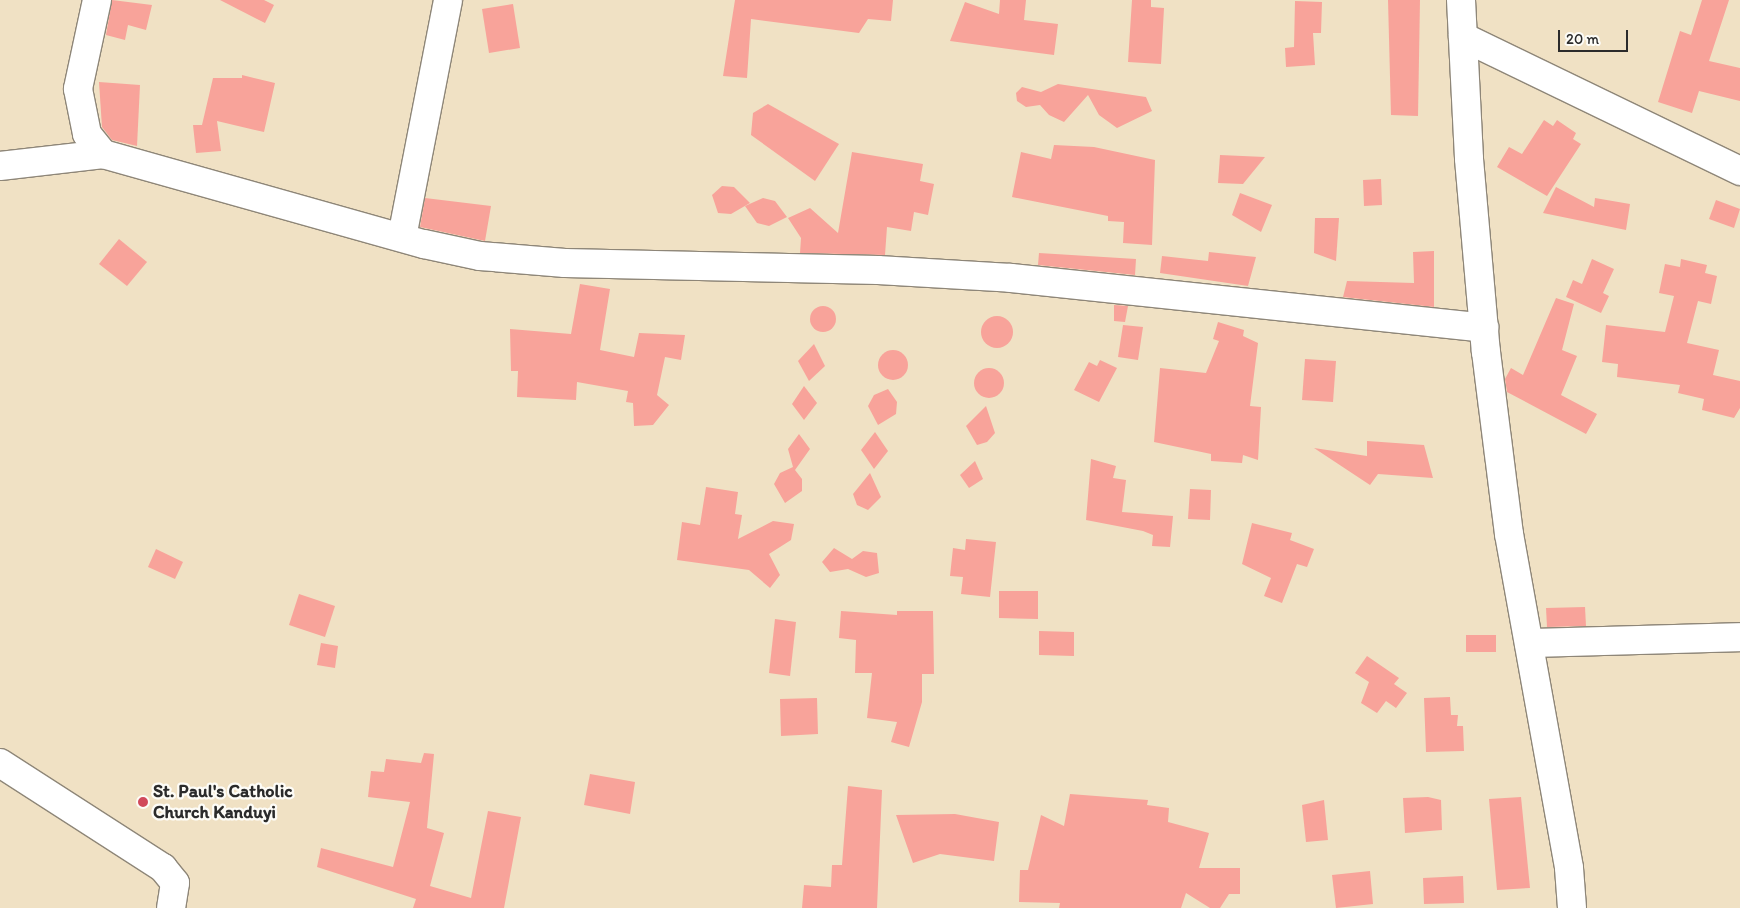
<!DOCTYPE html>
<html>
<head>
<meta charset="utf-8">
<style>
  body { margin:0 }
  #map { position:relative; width:1740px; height:908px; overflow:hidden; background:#f0e1c4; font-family:Itim,sans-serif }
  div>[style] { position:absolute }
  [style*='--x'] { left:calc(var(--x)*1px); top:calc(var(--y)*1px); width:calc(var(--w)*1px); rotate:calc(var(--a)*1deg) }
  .building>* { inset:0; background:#f8a39a }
  .round { border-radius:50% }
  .roads { filter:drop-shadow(1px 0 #8e8678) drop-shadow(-1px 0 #8e8678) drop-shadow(0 1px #8e8678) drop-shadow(0 -1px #8e8678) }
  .street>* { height:28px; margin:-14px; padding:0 14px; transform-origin:14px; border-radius:14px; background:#fff }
  .dots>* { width:14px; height:14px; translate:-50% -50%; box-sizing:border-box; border:2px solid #fdfcf7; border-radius:50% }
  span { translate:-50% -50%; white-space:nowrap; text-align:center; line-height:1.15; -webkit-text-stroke:4.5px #fdfcf7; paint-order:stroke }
  .poi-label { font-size:18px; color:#2b2b2b; font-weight:700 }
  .left { translate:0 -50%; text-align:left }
  .scale { position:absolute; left:1558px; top:30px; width:70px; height:22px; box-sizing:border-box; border:2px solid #2b2b2b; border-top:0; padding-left:6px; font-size:15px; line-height:18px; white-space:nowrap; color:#2b2b2b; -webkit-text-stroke:4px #fdfcf7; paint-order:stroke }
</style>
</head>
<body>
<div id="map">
  <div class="building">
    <div style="clip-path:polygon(112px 0,152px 5px,146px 30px,128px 25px,125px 40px,106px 35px)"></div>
    <div style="clip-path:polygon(220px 0,264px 0,274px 5px,265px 23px)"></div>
    <div style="clip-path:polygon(735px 0,893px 0,891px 21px,868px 19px,859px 33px,751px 19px,747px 78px,723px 76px)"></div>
    <div style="clip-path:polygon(1000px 0,1026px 0,1024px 20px,1058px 24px,1054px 55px,950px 41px,965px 2px,999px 14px)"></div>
    <div style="clip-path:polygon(1132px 0,1151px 0,1151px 7px,1164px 8px,1161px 64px,1128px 62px)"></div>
    <div style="clip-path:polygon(1388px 0,1420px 0,1418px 116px,1391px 115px)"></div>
    <div style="clip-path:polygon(1702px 0,1729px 0,1709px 61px,1740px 68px,1740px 101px,1699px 91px,1692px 113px,1658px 102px,1680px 31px,1691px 35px)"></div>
    <div style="clip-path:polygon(1295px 1px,1322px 2px,1321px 33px,1313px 33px,1315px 65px,1286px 67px,1285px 48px,1294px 47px)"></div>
    <div style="clip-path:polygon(513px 4px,520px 48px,489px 53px,482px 9px)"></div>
    <div style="clip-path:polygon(242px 75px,275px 83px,264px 132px,217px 121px,221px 151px,196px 153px,193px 125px,202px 125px,213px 78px,242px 78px)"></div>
    <div style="clip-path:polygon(99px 82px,140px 85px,137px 146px,112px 140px,102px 127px)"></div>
    <div style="clip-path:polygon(1058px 84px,1146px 97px,1152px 111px,1117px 128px,1099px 115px,1088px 95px,1064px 122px,1049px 115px,1040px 105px,1026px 107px,1017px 101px,1016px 93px,1022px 87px,1041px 92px)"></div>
    <div style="clip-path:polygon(768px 104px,839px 144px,815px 181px,751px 135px,753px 113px)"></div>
    <div style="clip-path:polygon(1544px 120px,1553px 126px,1557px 120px,1576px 133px,1573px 139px,1581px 144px,1547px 196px,1497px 167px,1509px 147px,1522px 154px)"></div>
    <div style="clip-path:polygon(1054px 145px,1094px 147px,1155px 160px,1152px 245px,1123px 243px,1124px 222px,1108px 221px,1108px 216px,1012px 197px,1021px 152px,1051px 159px)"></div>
    <div style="clip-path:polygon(852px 152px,923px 164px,920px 181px,934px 184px,928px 215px,914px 212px,911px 231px,887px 227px,885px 255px,800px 253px,801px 238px,788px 218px,810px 208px,838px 233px)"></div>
    <div style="clip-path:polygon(1220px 155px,1265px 157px,1243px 184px,1218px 183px)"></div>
    <div style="clip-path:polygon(1381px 179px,1382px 205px,1364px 206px,1363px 180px)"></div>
    <div style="clip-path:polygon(722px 186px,734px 187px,750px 203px,731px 214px,718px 213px,712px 195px)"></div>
    <div style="clip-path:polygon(1556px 187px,1594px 207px,1595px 198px,1630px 204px,1626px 230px,1543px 213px)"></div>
    <div style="clip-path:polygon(1240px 193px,1272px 205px,1261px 232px,1232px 215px)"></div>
    <div style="clip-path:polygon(425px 198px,491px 206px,485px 241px,420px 227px)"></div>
    <div style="clip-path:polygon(763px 198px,775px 201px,787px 217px,769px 226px,757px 223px,745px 206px)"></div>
    <div style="clip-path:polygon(1716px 200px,1740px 209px,1734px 228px,1709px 219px)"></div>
    <div style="clip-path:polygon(1315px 218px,1339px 218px,1336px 261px,1314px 253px)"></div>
    <div style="clip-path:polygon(119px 239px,147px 262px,127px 286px,99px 264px)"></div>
    <div style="clip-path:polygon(1434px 251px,1434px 307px,1343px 297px,1347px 281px,1414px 283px,1413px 252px)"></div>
    <div style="clip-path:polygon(1209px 252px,1256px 257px,1248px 286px,1160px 273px,1162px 256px,1208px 261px)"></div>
    <div style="clip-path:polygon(1039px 253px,1136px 259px,1135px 275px,1038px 265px)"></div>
    <div style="clip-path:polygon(1592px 259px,1614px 269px,1603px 293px,1609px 296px,1601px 313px,1566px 297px,1573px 280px,1582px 284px)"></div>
    <div style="clip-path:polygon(1681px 259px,1707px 265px,1705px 273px,1717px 276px,1711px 304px,1698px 301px,1687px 343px,1719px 350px,1713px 375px,1740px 381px,1740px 408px,1734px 418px,1702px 410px,1704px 399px,1678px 393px,1680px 385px,1617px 377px,1618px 364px,1602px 362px,1606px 325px,1665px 332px,1674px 296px,1659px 293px,1665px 264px,1680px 267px)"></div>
    <div style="clip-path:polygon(580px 284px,610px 289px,600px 350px,634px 357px,639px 333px,685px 335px,681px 360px,665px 357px,657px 395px,669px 405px,653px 425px,634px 426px,633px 403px,626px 402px,628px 391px,577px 382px,576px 400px,517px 397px,518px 371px,511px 371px,510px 329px,571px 334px)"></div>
    <div style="clip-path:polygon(1556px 298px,1574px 304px,1562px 350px,1577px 356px,1561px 395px,1597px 414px,1586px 434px,1507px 392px,1505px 379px,1511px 368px,1523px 375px)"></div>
    <div style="clip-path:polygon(1114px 305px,1128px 306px,1125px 322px,1114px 321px)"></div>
    <div class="round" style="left:810px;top:306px;width:26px;height:26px"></div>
    <div class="round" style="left:981px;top:316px;width:32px;height:32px"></div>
    <div style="clip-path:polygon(1218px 322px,1244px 330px,1243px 336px,1258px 343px,1250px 406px,1261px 407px,1258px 460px,1243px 455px,1242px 463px,1211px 461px,1211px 454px,1154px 442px,1160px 368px,1206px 373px,1219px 341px,1213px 339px)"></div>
    <div style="clip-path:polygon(1123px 325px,1143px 327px,1138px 360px,1118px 357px)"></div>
    <div style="clip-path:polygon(814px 344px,825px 366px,809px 381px,798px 361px)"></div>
    <div class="round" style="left:878px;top:350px;width:30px;height:30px"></div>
    <div style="clip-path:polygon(1305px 359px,1336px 361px,1333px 402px,1302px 400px)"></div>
    <div style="clip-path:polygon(1100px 360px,1117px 368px,1099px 402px,1074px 390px,1089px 362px,1097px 366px)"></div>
    <div class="round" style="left:974px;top:368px;width:30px;height:30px"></div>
    <div style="clip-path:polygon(804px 386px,817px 403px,804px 420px,792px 404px)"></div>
    <div style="clip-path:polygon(888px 389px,897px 402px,896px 414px,878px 425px,868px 406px,874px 395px)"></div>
    <div style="clip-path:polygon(986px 406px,995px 433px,987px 442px,977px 445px,966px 426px)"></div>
    <div style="clip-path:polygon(875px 432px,888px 451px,874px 469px,861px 450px)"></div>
    <div style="clip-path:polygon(799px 434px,810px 449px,795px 470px,802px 479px,802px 491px,785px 503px,774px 484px,780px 473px,793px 467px,788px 449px)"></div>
    <div style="clip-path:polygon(1367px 441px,1424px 445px,1433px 478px,1378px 474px,1370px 485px,1314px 448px,1367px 456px)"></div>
    <div style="clip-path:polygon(1091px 459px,1116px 466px,1113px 478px,1126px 480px,1122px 512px,1173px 516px,1170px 547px,1152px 546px,1153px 535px,1143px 531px,1086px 520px)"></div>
    <div style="clip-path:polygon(975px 461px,983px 479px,969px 488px,960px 475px)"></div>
    <div style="clip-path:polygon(870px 473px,881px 497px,868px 510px,857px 505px,853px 494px)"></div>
    <div style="clip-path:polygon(706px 487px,738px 492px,735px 514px,742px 515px,738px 539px,773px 521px,794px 524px,791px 540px,769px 554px,780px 575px,770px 588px,749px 570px,677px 560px,682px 522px,700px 525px)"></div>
    <div style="clip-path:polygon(1190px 489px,1211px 490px,1210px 520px,1188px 519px)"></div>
    <div style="clip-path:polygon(1252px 523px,1292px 533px,1290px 540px,1314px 549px,1307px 567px,1297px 564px,1282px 603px,1264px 596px,1271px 578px,1242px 564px)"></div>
    <div style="clip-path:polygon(966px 539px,996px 542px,990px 597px,961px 594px,963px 577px,950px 576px,953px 548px,965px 550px)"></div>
    <div style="clip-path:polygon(834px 548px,852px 559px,863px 551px,877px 553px,879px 573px,866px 577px,848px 569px,830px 572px,822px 562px)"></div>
    <div style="clip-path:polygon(156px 549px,183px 562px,175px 579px,148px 567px)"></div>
    <div style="clip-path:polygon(999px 591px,1038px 591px,1038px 619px,999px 618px)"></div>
    <div style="clip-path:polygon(299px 594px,335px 606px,325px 637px,289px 625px)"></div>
    <div style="clip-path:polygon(1585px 607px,1586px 626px,1547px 627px,1546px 608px)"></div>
    <div style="clip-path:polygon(841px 611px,897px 615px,897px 611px,933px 611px,934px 674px,922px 674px,922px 702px,909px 747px,891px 742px,897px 722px,867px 718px,872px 673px,855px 673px,856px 640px,839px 638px)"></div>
    <div style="clip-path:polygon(775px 619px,796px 622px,790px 676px,769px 673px)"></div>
    <div style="clip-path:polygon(1039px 631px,1074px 632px,1074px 656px,1039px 655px)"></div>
    <div style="clip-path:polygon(1466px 635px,1496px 635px,1496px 652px,1466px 652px)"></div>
    <div style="clip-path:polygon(321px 643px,338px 646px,335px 668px,317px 665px)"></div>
    <div style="clip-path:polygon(1367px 656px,1399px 678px,1394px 684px,1407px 693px,1396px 708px,1386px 701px,1377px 713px,1361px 703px,1369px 682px,1355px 673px)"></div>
    <div style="clip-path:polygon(1450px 697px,1451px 715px,1458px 715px,1457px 726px,1463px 726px,1464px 751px,1426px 752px,1424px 698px)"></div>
    <div style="clip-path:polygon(817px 698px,818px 734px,781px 736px,780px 699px)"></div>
    <div style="clip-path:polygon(424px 753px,434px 754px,427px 828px,444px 833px,430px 886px,471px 898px,488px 811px,521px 817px,504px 908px,413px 908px,416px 899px,317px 867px,321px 848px,393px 867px,410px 802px,368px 797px,371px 771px,384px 772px,386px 759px,421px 763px)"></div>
    <div style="clip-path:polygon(590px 774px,635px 782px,630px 814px,584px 805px)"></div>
    <div style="clip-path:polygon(848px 786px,882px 790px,877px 908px,802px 908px,804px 885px,831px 887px,832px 865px,842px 865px)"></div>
    <div style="clip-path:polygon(1070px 794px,1148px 800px,1147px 805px,1169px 808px,1168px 822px,1209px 833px,1199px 868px,1240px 868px,1240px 894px,1229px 894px,1220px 908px,1210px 908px,1186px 893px,1181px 908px,1059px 908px,1060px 903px,1019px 902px,1020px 870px,1028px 870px,1041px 815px,1064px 826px)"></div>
    <div style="clip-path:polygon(1428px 797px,1441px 800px,1442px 830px,1405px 833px,1403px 798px)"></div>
    <div style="clip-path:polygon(1521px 797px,1530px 888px,1497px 890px,1489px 799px)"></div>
    <div style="clip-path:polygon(1324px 800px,1328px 840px,1306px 842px,1302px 805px)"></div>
    <div style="clip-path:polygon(955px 814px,999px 822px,994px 861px,940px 854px,913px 863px,896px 815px)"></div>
    <div style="clip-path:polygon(1370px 871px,1373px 904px,1336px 908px,1332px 875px)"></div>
    <div style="clip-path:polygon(1463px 876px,1464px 903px,1424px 904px,1423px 878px)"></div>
  </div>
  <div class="roads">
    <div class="street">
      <div style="--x:97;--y:0;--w:91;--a:102.1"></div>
      <div style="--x:78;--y:89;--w:46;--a:78.7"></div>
      <div style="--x:87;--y:134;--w:26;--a:51"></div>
      <div style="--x:103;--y:154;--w:333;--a:15.7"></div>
      <div style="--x:424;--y:244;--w:57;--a:12.1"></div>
      <div style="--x:480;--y:256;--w:85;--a:4.7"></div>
      <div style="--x:565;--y:263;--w:313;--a:1.3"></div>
      <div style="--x:878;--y:270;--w:133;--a:3.4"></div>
      <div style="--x:1011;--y:278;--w:476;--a:6"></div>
      <div style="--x:1461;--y:0;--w:159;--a:87.1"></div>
      <div style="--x:1469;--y:159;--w:194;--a:85"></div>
      <div style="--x:1486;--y:352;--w:183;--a:82.8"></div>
      <div style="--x:1509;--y:534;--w:339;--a:79.8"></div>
      <div style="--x:1569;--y:868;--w:40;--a:85.7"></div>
      <div style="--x:1463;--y:37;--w:308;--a:25.8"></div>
      <div style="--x:0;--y:166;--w:104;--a:-6.6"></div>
      <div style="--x:402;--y:237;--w:241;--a:-79"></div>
      <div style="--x:1529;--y:643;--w:211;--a:-1.6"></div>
      <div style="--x:0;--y:763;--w:194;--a:32.8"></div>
      <div style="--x:163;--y:868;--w:19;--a:51"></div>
      <div style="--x:175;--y:883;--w:25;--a:99"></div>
    </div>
  </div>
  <div class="dots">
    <div style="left:143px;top:802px;background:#d1495b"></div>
  </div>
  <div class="poi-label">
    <span class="left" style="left:153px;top:802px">St. Paul's Catholic<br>Church Kanduyi</span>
  </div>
  <div class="scale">20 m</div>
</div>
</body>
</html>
